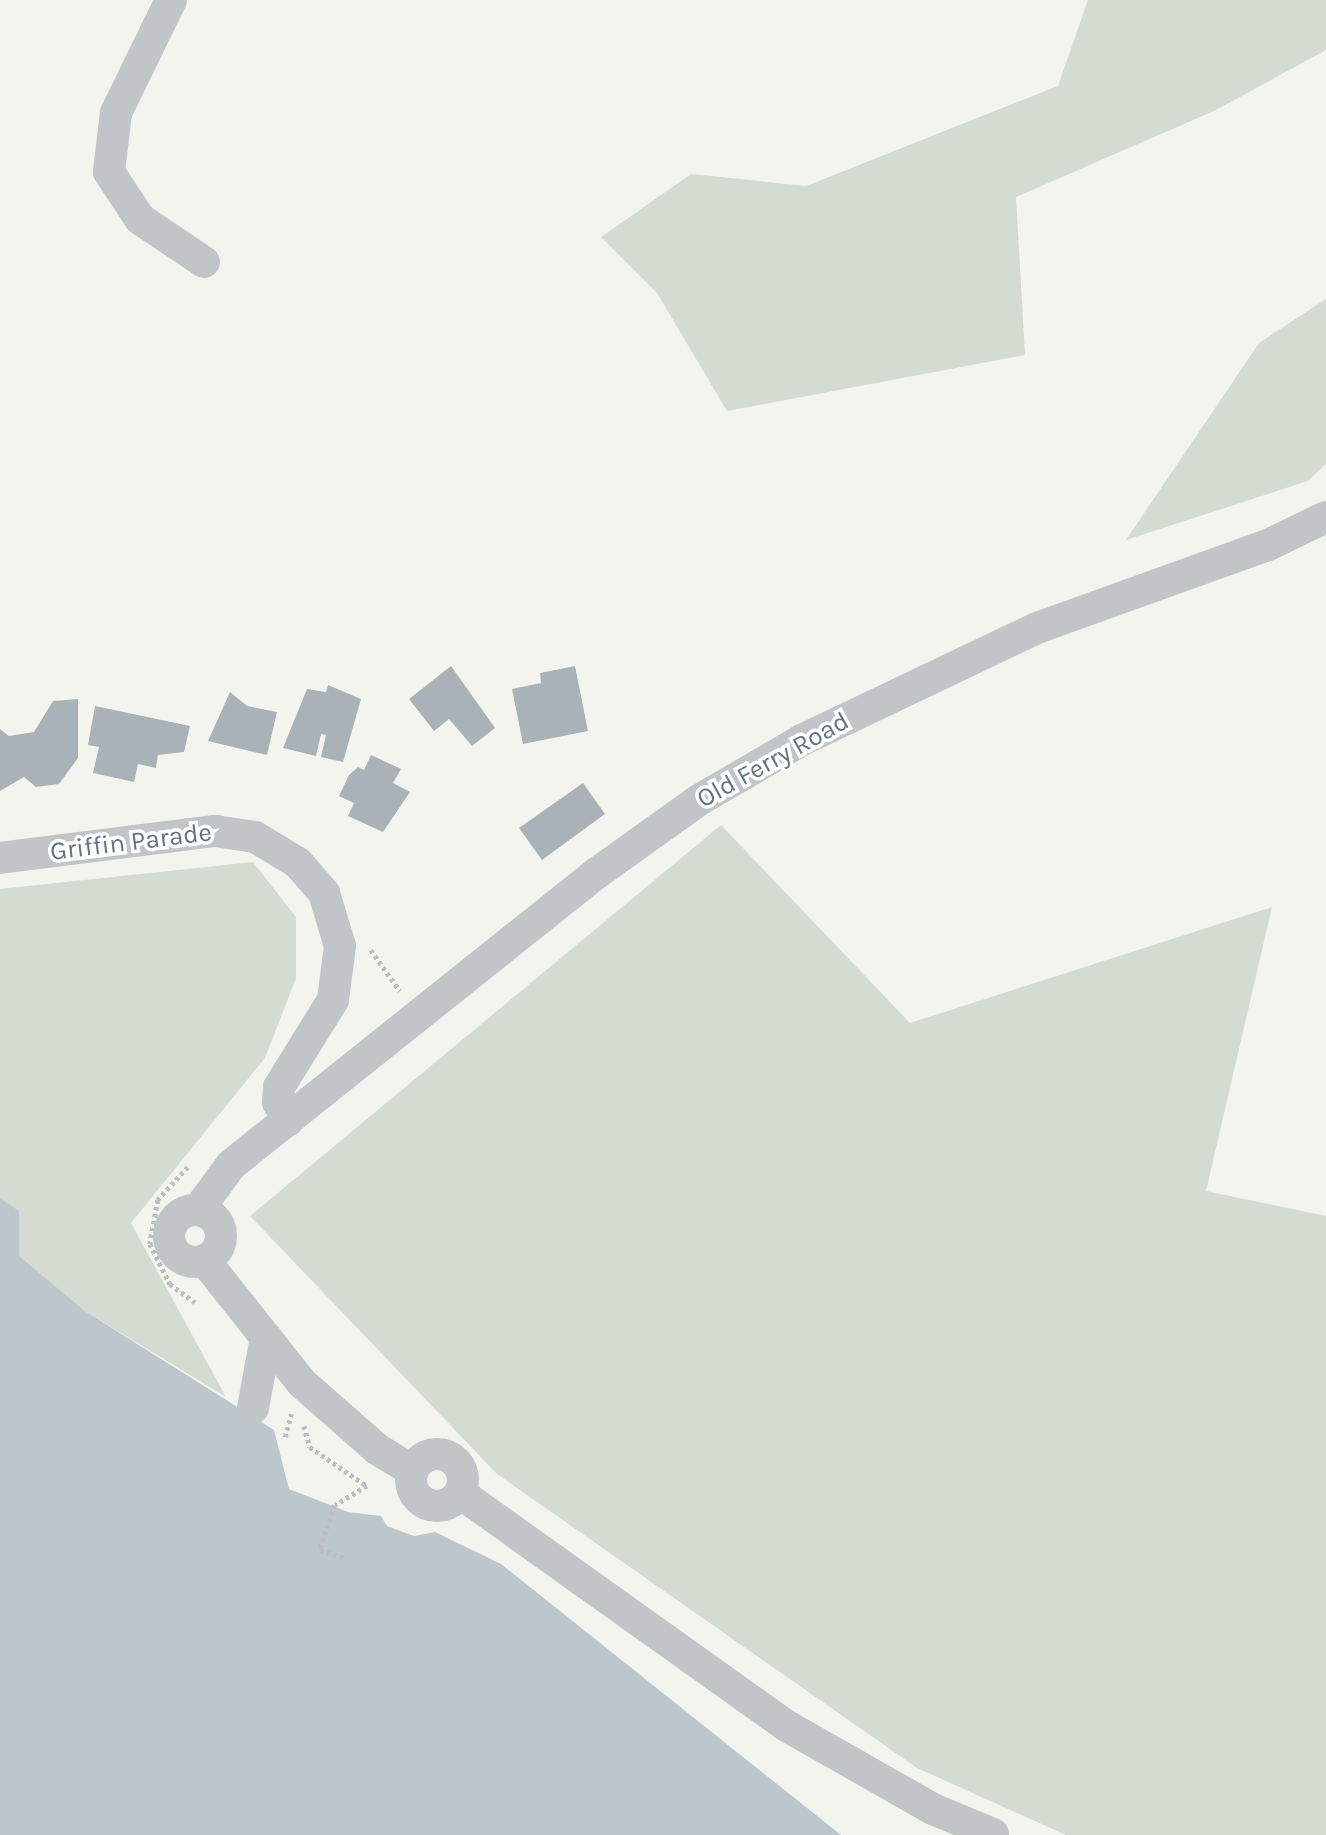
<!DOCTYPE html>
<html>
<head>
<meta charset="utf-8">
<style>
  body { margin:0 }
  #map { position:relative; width:1326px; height:1835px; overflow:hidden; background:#f4f4ef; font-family:Karla,sans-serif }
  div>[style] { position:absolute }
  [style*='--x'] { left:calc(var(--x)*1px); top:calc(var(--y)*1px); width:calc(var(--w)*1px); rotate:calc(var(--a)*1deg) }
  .green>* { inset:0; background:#d4dbd0 }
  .water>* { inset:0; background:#bcc7cc }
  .building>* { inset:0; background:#a9b2b6 }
  .path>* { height:4.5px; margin-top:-2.25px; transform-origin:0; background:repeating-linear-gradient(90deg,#bbbdbf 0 3.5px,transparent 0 7px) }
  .minor>* { height:32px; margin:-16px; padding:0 16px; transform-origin:16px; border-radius:16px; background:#c1c5c8 }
  .minor>.ring { margin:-16px; padding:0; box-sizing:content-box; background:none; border:32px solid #c1c5c8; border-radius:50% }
  span { translate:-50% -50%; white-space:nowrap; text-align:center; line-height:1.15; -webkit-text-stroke:7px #fff; paint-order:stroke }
  .street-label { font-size:26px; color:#627481 }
</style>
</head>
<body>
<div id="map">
  <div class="green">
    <div style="clip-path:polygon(1088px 0,1326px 0,1326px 50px,1214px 111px,1016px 197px,1025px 355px,727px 411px,657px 293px,601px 237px,691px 174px,806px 186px,1058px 86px)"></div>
    <div style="clip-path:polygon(1326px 299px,1326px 464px,1308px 481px,1126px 540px,1259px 343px)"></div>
    <div style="clip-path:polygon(721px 825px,910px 1023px,1272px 907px,1206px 1191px,1326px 1216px,1326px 1835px,1066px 1835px,917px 1768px,497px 1474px,250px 1216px)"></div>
    <div style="clip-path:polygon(253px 862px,296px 917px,296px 978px,265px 1058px,131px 1223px,226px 1397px,85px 1311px,18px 1256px,19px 1212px,0 1198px,0 889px)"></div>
  </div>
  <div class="water">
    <div style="clip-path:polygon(0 1198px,19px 1211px,19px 1256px,85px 1311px,274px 1430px,289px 1489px,348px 1512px,381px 1516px,387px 1526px,414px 1536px,435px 1532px,501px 1564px,841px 1835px,0 1835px)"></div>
  </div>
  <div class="building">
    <div style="clip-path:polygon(451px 666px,495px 728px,472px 746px,449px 719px,434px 731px,409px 699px)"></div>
    <div style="clip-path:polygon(575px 666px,588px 731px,523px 744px,512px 689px,541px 683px,540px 673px)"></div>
    <div style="clip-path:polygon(328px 685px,361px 699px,343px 762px,321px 757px,326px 735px,321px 734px,316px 756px,283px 748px,307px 689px,326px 692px)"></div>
    <div style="clip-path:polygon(230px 692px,247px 706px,277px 712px,267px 755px,208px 741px)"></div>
    <div style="clip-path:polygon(78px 699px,78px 758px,59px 784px,36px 787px,24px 777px,0 791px,0 729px,9px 736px,34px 732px,53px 701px)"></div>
    <div style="clip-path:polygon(95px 706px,190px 726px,184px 752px,158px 755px,156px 768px,138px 764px,134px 782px,93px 773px,99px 747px,88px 745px)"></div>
    <div style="clip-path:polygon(371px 755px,401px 769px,393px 783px,410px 792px,383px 832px,348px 816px,354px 803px,339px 796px,349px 775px,358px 767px,364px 770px)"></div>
    <div style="clip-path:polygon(583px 783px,605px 814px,542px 860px,519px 828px)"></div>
  </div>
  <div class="path">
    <div style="--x:371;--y:950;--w:50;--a:54.7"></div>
    <div style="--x:188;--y:1167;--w:45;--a:132.3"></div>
    <div style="--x:158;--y:1200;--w:45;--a:100.3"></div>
    <div style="--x:150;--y:1244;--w:45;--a:63.4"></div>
    <div style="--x:170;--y:1284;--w:31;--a:36"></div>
    <div style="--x:304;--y:1426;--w:22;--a:74"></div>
    <div style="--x:310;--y:1447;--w:69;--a:34.4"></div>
    <div style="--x:367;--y:1486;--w:37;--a:149"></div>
    <div style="--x:335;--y:1505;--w:47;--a:108.4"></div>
    <div style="--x:320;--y:1550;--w:27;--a:17"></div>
    <div style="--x:285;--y:1437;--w:24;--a:-75"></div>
  </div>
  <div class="minor">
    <div style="--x:171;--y:0;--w:126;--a:116"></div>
    <div style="--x:116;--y:113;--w:59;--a:96.8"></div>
    <div style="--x:109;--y:172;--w:56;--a:56.6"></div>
    <div style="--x:140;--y:219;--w:77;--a:33.9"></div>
    <div style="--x:0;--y:858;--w:217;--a:-7.2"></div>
    <div style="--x:215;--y:831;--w:40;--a:8.5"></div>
    <div style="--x:255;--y:837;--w:50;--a:31.2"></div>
    <div style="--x:298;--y:863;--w:40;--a:49"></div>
    <div style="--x:324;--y:893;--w:55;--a:73.2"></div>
    <div style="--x:340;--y:946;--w:54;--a:97.4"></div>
    <div style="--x:333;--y:1000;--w:102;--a:121.8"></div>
    <div style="--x:279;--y:1087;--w:15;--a:94"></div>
    <div style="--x:278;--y:1102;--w:21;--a:62"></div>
    <div style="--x:198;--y:1210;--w:56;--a:-53.7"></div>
    <div style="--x:231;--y:1165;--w:468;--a:-38.6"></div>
    <div style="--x:597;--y:873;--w:125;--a:-35.6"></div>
    <div style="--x:699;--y:800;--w:119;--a:-30.2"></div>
    <div style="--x:802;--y:740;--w:260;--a:-25.5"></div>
    <div style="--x:1037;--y:628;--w:245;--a:-19.8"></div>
    <div style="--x:1268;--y:545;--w:64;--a:-25.8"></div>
    <div class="ring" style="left:169px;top:1210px;width:20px;height:20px"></div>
    <div style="--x:205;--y:1261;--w:156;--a:51.5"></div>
    <div style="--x:302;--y:1383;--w:100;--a:41.3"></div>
    <div style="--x:377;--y:1449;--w:42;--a:31.4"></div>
    <div style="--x:253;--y:1408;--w:72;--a:-79.6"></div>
    <div class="ring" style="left:411px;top:1454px;width:20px;height:20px"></div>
    <div style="--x:460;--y:1493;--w:399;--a:35.5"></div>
    <div style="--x:785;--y:1725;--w:170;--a:29.6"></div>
    <div style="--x:933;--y:1809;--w:65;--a:22.6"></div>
  </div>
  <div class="street-label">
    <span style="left:773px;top:760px;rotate:-29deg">Old Ferry Road</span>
    <span style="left:131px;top:842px;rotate:-7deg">Griffin Parade</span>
  </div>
</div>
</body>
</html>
